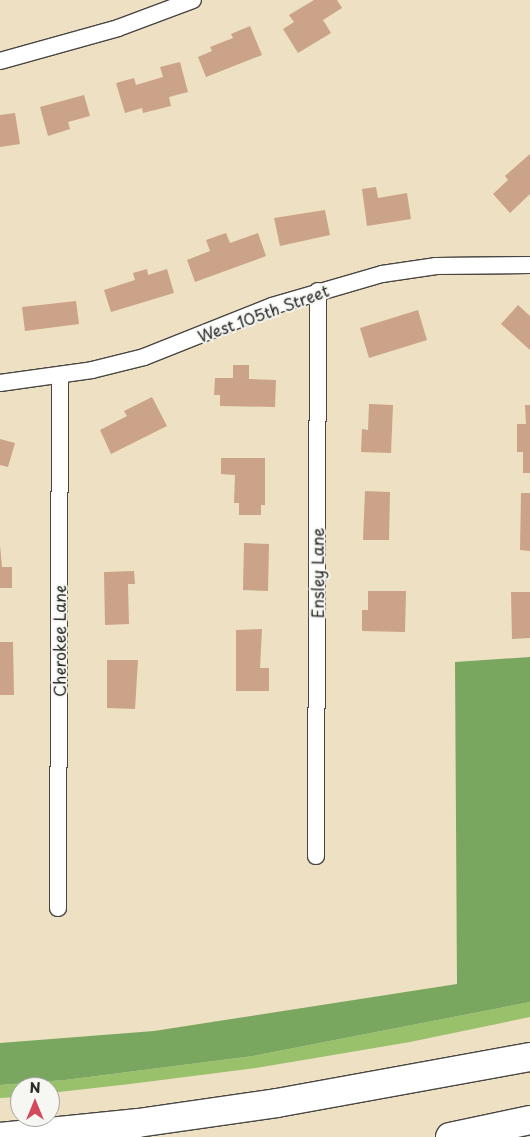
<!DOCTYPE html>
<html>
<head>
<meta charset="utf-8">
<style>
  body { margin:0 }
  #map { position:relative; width:530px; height:1137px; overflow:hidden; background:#eee0c2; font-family:"Playpen Sans",sans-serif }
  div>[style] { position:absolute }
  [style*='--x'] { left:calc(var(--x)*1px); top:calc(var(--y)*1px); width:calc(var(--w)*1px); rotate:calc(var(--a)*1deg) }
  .green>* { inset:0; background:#99c16c }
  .forest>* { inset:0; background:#7aa760 }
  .building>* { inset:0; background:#cba389 }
  .roads { filter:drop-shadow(1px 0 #484642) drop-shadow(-1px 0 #484642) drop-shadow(0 1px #484642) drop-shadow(0 -1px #484642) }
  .street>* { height:16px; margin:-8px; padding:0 8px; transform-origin:8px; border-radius:8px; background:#fff }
  .highway>* { height:28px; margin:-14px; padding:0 14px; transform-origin:14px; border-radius:14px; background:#fff }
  span { translate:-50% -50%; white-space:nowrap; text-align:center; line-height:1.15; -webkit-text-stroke:4px #f6f6f2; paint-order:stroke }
  .street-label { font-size:16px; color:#2b2b2b }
  .north { position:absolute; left:10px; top:1077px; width:50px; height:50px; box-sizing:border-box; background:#f6f6f2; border:1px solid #a5a5a2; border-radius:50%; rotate:0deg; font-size:14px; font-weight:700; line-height:20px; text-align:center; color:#2b2b2b }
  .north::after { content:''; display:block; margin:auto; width:18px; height:22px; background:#d1495b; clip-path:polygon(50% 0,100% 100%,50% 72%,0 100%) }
</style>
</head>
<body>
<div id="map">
  <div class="green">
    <div style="clip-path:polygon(530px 1002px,530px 1017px,410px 1042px,256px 1068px,130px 1084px,50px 1093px,50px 1087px,20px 1087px,20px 1097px,0 1098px,0 1085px,65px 1080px,253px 1056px)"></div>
  </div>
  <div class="forest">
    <div style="clip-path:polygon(530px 657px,530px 1002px,253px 1056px,65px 1080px,0 1085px,0 1043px,154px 1031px,457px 984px,455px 662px)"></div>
  </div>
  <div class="building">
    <div style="clip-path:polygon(314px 0,337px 0,342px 8px,323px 20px,331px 33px,298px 53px,283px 29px,294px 22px,289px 15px)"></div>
    <div style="clip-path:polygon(250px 26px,262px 55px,206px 77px,198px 57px,212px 51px,210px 47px,233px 38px,231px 34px)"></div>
    <div style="clip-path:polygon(180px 62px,188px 92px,169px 97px,171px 106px,143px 113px,142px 108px,125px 113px,116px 83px,134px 78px,136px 85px,163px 77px,160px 67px)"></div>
    <div style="clip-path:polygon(84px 95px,90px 116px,68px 122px,70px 129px,48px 136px,40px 107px)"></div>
    <div style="clip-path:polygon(15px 113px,20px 144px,0 147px,0 115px)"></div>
    <div style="clip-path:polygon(530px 154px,530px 194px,510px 213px,493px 194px,508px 180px,505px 176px)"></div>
    <div style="clip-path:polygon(376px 187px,378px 198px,407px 193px,411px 219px,367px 226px,362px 189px)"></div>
    <div style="clip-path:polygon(325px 210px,330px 235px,280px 246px,274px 218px)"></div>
    <div style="clip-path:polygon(226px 233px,230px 243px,258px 233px,266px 256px,195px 282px,187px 260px,210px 251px,206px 240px)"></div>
    <div style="clip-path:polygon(147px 269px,148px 275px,167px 269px,174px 293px,111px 312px,104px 290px,135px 280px,133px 273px)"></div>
    <div style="clip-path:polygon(76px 301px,79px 324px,25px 331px,22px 307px)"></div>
    <div style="clip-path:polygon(518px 305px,530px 316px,530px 350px,501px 324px)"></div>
    <div style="clip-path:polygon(418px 310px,427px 340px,369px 358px,360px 328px)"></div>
    <div style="clip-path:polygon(233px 365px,249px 365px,249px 379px,276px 380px,275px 407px,220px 406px,220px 395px,214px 395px,215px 378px,233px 378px)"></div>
    <div style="clip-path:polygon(152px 397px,167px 426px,111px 454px,100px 430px,127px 416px,124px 411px)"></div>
    <div style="clip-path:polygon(369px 404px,393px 405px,391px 453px,361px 452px,362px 429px,368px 430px)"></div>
    <div style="clip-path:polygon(525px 405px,530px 405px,530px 473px,523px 473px,523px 452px,517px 452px,517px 424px,526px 424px)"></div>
    <div style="clip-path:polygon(0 439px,15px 443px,8px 467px,0 465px)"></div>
    <div style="clip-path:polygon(221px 458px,265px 458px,265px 505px,261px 505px,261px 515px,239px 515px,239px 503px,234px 503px,235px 475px,221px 474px)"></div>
    <div style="clip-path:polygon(365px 491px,390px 492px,389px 540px,363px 540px)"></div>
    <div style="clip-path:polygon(521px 493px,530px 493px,530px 551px,520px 550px)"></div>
    <div style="clip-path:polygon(244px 543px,269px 544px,268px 591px,243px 590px)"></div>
    <div style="clip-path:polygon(0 545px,2px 567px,12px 567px,12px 588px,0 588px)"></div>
    <div style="clip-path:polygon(134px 571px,135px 584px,128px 584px,129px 624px,105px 625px,104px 572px)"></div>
    <div style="clip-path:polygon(368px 591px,406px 591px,405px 632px,362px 631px,362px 610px,368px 610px)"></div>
    <div style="clip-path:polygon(511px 592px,530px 592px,530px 638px,512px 639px)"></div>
    <div style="clip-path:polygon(262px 629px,260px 668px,269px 668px,269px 691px,236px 691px,236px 630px)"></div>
    <div style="clip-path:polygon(0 642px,13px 642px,14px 695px,0 695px)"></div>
    <div style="clip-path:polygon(107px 660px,138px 660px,135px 709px,107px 708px)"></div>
  </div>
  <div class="roads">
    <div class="street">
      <div style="--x:0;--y:61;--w:123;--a:-15.6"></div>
      <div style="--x:118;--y:28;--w:80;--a:-20.5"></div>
      <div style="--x:0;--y:383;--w:93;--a:-8"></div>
      <div style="--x:92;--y:370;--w:54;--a:-14"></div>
      <div style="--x:144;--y:357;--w:138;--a:-21.7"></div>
      <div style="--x:272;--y:306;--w:115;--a:-16.2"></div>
      <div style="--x:382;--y:274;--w:55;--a:-8.4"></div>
      <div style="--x:436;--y:266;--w:94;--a:-0.6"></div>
      <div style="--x:316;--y:856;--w:565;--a:-89.8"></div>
      <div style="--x:58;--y:908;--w:533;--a:-89.79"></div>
    </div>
    <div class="highway">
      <div style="--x:0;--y:1137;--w:139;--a:-5.8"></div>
      <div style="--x:138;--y:1123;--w:140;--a:-8.2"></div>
      <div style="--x:277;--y:1103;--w:257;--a:-10.3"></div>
      <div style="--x:450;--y:1137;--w:82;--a:-12"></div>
    </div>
  </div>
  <div class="street-label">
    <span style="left:263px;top:313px;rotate:-20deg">West 105th Street</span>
    <span style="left:317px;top:573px;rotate:-90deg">Ensley Lane</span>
    <span style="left:59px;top:641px;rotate:-90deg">Cherokee Lane</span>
  </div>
  <div class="north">N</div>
</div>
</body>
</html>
